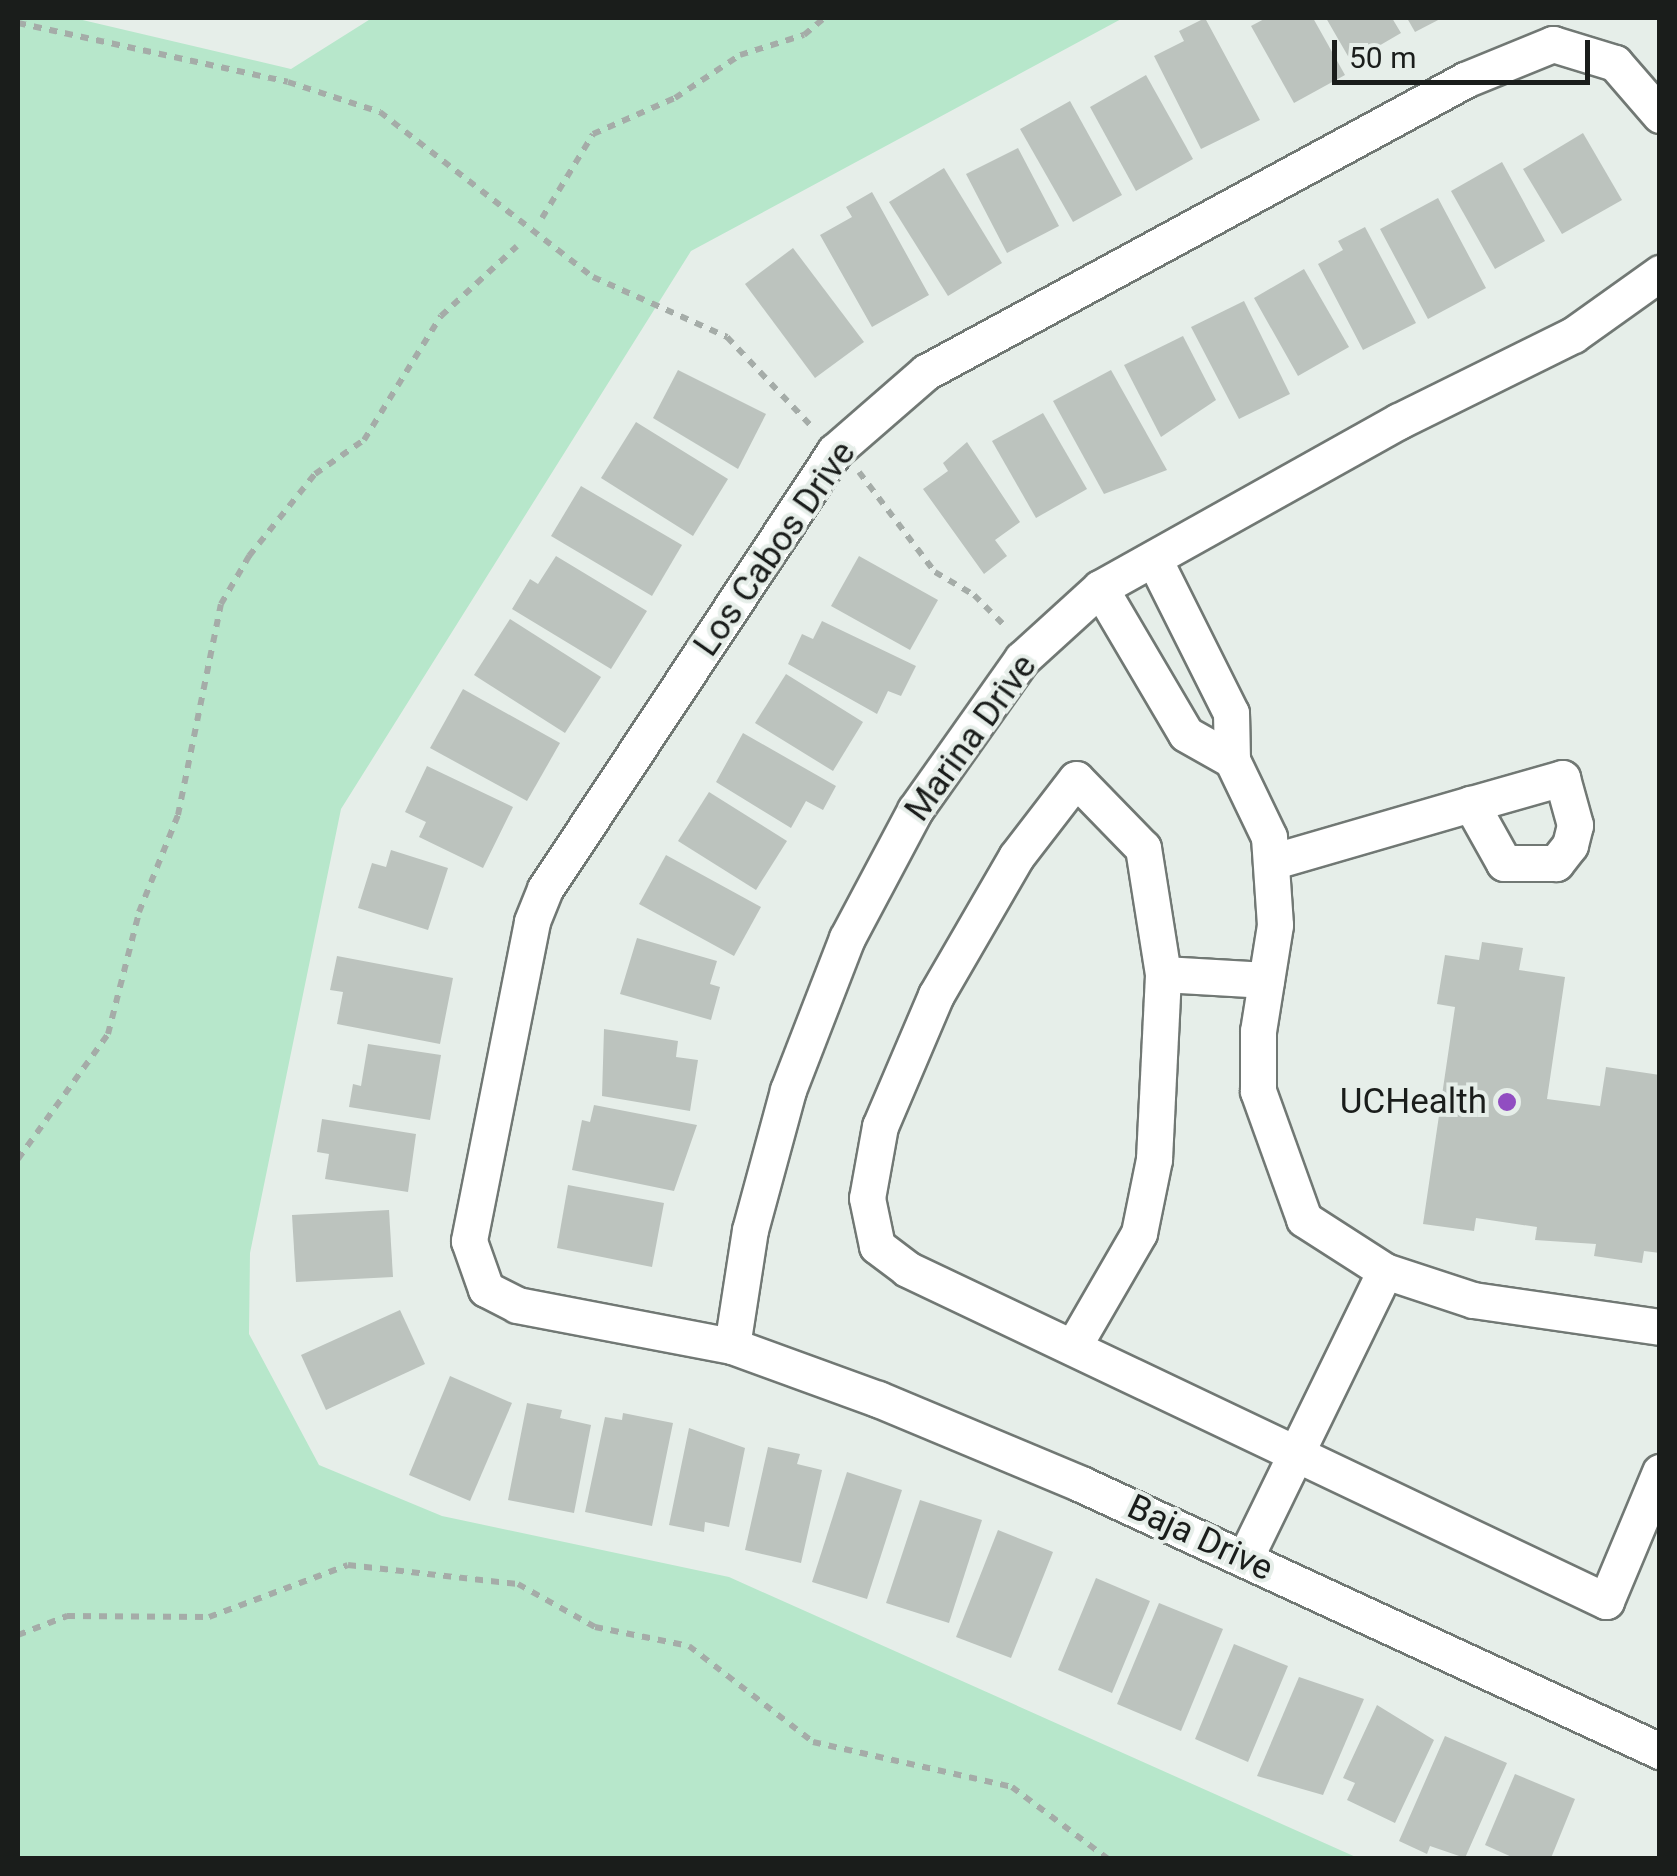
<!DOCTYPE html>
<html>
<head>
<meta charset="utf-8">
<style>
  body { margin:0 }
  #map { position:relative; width:1677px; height:1876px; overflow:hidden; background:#e6eee9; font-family:Roboto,sans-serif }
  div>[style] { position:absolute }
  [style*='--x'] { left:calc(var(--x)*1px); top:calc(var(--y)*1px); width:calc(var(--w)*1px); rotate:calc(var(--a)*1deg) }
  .green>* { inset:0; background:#b7e7cb }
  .building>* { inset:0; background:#bcc3be }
  .path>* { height:6px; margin-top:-3px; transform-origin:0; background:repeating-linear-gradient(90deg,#a5aca8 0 8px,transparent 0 16px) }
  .roads { filter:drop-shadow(2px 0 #717874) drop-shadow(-2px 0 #717874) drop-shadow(0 2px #717874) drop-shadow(0 -2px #717874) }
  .minor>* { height:35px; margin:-17.5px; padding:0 17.5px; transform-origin:17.5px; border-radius:17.5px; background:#fff }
  .dots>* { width:28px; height:28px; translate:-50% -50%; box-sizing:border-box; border:5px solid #e6eee9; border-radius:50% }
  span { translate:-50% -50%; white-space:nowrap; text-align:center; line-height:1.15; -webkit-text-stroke:8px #e6eee9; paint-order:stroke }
  .street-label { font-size:35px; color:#1a1d1b }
  .poi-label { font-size:35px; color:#1a1d1b }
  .right { translate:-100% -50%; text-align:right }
  .frame { position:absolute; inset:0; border:20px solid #1a1d1b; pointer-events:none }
  .scale { position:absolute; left:1332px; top:40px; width:258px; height:45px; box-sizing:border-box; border:5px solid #1a1d1b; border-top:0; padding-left:12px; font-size:30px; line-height:35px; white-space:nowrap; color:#1a1d1b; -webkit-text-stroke:8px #e6eee9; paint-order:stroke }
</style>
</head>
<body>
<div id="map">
  <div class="green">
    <div style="clip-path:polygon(18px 18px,74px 18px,291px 69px,372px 18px,1123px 18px,691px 251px,341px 809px,250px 1253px,249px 1334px,319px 1465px,442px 1516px,729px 1577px,1358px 1858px,18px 1858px)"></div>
  </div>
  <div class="building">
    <div style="clip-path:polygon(1205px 18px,1260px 120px,1201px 149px,1154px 56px,1184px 41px,1179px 31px)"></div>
    <div style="clip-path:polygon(1266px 18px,1313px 18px,1345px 75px,1294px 103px,1251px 26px)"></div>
    <div style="clip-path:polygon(1326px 18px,1392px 18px,1401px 33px,1377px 47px,1382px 55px,1356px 70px)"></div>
    <div style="clip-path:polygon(1407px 18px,1442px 18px,1415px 32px)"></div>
    <div style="clip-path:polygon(1146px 75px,1193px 159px,1136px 191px,1090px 107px)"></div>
    <div style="clip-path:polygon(1070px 101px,1122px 195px,1073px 222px,1020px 129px)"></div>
    <div style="clip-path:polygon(1583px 133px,1622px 200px,1562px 234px,1523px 169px)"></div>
    <div style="clip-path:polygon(1018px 148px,1059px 226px,1007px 253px,966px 174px)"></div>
    <div style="clip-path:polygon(1502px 162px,1545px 241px,1495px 269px,1451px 191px)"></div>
    <div style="clip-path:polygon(944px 168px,1002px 263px,948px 296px,889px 202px)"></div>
    <div style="clip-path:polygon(872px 192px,929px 295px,872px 327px,820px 235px,852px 217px,846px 207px)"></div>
    <div style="clip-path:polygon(1438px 198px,1486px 288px,1428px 319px,1380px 229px)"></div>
    <div style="clip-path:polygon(1365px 227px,1416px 323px,1363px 350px,1318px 264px,1343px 250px,1338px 241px)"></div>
    <div style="clip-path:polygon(793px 248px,864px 342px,815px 378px,745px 284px)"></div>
    <div style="clip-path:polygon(1304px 269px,1349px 347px,1298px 376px,1254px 298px)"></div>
    <div style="clip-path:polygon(1244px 301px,1290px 394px,1239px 419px,1191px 327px)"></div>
    <div style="clip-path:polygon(1183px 336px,1216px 400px,1161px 437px,1124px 365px)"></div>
    <div style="clip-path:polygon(678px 370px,766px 414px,738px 469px,653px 418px)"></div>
    <div style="clip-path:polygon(1111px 370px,1167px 470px,1104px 494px,1053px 401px)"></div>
    <div style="clip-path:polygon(1043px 413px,1087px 489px,1036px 518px,992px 441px)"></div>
    <div style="clip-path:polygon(636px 422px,728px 479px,693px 536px,601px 478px)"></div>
    <div style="clip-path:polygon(967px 442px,1020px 522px,995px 540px,1007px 556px,984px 574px,923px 489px,948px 471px,943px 463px)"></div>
    <div style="clip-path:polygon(581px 486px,682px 545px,652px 596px,551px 536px)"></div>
    <div style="clip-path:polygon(556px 556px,647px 611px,611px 669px,512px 609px,530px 579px,538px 584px)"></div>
    <div style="clip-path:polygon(859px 556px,938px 600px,910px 650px,831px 606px)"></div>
    <div style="clip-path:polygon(510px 619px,601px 677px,565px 733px,474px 675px)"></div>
    <div style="clip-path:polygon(822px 621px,916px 666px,901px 696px,888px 691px,877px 714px,788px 664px,802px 634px,813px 639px)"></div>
    <div style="clip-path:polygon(786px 674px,863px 722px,833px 771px,755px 723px)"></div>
    <div style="clip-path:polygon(463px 689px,560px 743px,527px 801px,430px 748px)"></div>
    <div style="clip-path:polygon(743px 733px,836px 786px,823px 810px,806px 801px,791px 828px,716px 782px)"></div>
    <div style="clip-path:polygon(427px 766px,513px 807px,483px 868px,419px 837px,426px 822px,405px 812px)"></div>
    <div style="clip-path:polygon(709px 792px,787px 841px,756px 890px,678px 841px)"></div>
    <div style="clip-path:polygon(391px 850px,448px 868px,428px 930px,358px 908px,372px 863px,386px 867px)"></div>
    <div style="clip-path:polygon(666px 855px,761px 907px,734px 956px,639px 904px)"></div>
    <div style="clip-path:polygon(637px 938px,717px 961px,710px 984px,720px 987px,711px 1020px,620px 994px)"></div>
    <div style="clip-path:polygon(1482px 942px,1523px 948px,1519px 970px,1565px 977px,1547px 1099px,1600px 1106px,1606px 1067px,1660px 1075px,1660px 1253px,1644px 1251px,1642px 1263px,1594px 1256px,1596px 1244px,1535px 1240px,1537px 1227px,1476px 1218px,1474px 1231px,1423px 1224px,1455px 1007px,1437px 1004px,1445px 955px,1479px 960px)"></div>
    <div style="clip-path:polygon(337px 956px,453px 978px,440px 1044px,337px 1024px,343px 992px,330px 990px)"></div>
    <div style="clip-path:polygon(604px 1029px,678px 1041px,676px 1057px,698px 1060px,690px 1111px,602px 1096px)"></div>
    <div style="clip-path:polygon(368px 1044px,441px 1055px,430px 1120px,349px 1107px,353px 1084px,361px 1086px)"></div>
    <div style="clip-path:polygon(594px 1105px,697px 1125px,674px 1191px,572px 1170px,582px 1120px,590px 1122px)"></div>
    <div style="clip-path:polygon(322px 1119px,416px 1134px,408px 1192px,325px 1179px,329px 1154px,317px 1152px)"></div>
    <div style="clip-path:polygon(568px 1185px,664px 1203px,652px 1267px,557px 1248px)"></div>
    <div style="clip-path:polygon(389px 1210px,393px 1277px,296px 1282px,292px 1215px)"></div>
    <div style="clip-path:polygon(400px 1310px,425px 1364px,326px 1410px,301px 1355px)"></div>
    <div style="clip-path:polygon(450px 1376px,512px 1403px,470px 1501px,409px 1475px)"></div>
    <div style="clip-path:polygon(527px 1403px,562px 1410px,560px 1418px,591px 1425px,574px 1513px,508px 1500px)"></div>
    <div style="clip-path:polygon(623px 1413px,673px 1423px,652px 1526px,585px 1512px,605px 1417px,622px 1420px)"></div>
    <div style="clip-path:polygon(689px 1428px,745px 1448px,729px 1527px,705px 1522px,704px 1532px,669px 1525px)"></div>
    <div style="clip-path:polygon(768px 1447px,800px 1454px,797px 1464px,822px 1470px,801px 1563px,745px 1550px)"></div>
    <div style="clip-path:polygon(847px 1472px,902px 1490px,867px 1599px,812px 1582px)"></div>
    <div style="clip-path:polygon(920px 1500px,982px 1520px,949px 1623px,886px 1603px)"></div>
    <div style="clip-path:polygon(998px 1530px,1053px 1552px,1011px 1658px,956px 1637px)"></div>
    <div style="clip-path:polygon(1096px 1578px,1150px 1601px,1112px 1693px,1058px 1670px)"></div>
    <div style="clip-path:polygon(1159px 1603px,1223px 1629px,1181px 1731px,1117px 1704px)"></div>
    <div style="clip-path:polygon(1234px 1644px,1288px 1666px,1248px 1762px,1195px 1739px)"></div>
    <div style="clip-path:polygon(1299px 1677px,1364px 1699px,1323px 1795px,1257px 1776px)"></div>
    <div style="clip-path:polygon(1377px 1705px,1434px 1740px,1395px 1823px,1347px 1800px,1355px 1783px,1343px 1778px)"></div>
    <div style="clip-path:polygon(1445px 1736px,1507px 1763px,1465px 1858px,1430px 1846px,1427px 1854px,1399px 1841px)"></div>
    <div style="clip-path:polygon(1515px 1774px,1575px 1799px,1551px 1858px,1514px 1858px,1485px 1845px)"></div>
  </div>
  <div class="path">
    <div style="--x:18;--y:23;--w:276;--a:12.3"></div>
    <div style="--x:288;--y:82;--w:97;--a:18.1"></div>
    <div style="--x:380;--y:112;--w:269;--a:37.8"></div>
    <div style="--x:593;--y:277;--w:147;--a:24.1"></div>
    <div style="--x:727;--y:337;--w:127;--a:46.6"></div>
    <div style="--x:542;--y:218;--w:98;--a:-58.7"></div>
    <div style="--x:593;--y:134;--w:90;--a:-23.7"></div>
    <div style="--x:675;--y:98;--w:78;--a:-33.5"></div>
    <div style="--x:740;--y:55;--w:67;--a:-17.4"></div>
    <div style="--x:804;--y:35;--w:26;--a:-40"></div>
    <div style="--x:859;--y:472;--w:126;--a:52.8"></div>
    <div style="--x:935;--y:572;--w:45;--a:30.5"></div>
    <div style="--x:974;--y:595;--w:45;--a:45"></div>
    <div style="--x:18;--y:1159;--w:154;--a:-54.2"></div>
    <div style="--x:108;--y:1034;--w:126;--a:-75.7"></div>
    <div style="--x:139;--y:912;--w:105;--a:-68.1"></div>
    <div style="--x:178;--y:815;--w:215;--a:-78.5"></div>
    <div style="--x:221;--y:604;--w:56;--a:-59.7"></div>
    <div style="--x:249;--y:556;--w:105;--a:-51.2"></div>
    <div style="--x:315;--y:474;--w:60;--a:-34.8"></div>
    <div style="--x:364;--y:440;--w:146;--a:-58.2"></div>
    <div style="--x:441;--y:316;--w:103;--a:-42.6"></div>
    <div style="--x:18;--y:1635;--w:53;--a:-21.2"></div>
    <div style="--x:67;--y:1616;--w:142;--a:0.4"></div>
    <div style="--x:209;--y:1617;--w:148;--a:-20.5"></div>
    <div style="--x:348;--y:1565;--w:171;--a:6.4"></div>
    <div style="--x:518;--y:1584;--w:88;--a:29.2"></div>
    <div style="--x:595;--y:1627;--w:96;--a:11.4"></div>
    <div style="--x:689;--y:1646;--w:157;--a:37.7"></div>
    <div style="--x:813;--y:1742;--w:204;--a:12.7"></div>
    <div style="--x:1012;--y:1787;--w:119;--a:36.8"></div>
  </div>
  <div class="roads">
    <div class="minor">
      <div style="--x:1660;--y:115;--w:69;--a:-130.9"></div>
      <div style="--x:1615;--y:63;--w:65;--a:-163"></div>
      <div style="--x:1553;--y:44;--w:95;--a:157.8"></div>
      <div style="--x:1465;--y:80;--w:613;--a:151.55"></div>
      <div style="--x:926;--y:372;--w:121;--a:139"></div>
      <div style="--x:835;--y:451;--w:525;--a:123.51"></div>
      <div style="--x:545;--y:889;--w:35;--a:112"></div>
      <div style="--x:532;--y:922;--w:325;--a:101.2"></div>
      <div style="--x:469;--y:1241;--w:51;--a:70.5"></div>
      <div style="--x:486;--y:1289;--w:35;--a:27"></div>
      <div style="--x:517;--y:1305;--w:219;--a:10.8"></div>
      <div style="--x:732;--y:1346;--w:155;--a:20"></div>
      <div style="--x:878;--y:1399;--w:220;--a:22.7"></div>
      <div style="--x:1081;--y:1484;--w:638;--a:24.76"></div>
      <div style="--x:1100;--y:588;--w:169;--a:59.5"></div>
      <div style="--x:1186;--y:734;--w:53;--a:29.5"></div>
      <div style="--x:1232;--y:760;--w:47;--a:-91.2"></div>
      <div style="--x:1231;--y:713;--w:172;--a:-116.6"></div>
      <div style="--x:1232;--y:760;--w:85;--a:64.3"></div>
      <div style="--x:1269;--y:837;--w:88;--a:86.1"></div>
      <div style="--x:1275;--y:925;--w:107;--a:99.1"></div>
      <div style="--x:1258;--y:1031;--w:60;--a:90"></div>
      <div style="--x:1258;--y:1091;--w:136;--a:70.2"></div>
      <div style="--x:1304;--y:1219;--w:96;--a:32.7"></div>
      <div style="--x:1385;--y:1271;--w:93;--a:18.2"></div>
      <div style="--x:1473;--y:1300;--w:189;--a:8.2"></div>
      <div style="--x:1271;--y:862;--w:208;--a:-16.2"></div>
      <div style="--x:1471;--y:804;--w:95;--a:-15.9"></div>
      <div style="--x:1562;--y:778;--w:49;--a:74.5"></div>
      <div style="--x:1575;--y:825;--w:21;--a:104"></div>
      <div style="--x:1570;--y:845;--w:23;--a:128"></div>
      <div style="--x:1556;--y:863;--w:52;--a:180"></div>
      <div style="--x:1504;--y:863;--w:68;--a:-119.2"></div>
      <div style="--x:1266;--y:980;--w:103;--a:-176.7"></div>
      <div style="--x:1163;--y:974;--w:128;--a:-99"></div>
      <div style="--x:1143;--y:848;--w:96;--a:-134.2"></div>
      <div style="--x:1076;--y:779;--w:98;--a:127.6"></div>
      <div style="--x:1016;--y:857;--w:160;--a:120.1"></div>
      <div style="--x:936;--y:995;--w:142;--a:113.1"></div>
      <div style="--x:880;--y:1126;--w:73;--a:100.2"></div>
      <div style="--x:867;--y:1198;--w:49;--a:78.2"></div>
      <div style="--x:877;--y:1246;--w:38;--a:37"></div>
      <div style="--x:907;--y:1269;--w:774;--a:25.41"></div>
      <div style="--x:1606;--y:1601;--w:140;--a:-67.3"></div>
      <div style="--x:732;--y:1346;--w:117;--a:-81.2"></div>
      <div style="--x:750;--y:1230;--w:145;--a:-74.8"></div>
      <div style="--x:788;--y:1090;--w:163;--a:-68.8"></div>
      <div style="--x:847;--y:938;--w:145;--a:-62"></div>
      <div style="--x:915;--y:810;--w:185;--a:-54.7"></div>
      <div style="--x:1022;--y:659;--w:105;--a:-42.3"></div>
      <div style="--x:1100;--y:588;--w:342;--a:-29.2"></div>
      <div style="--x:1399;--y:421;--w:194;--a:-26.3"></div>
      <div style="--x:1573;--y:335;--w:107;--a:-35.5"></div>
      <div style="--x:1073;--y:1347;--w:132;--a:-59.9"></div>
      <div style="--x:1139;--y:1233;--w:76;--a:-78.5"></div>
      <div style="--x:1154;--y:1159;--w:185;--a:-87.2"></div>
      <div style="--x:1245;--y:1558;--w:319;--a:-64"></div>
    </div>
  </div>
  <div class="dots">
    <div style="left:1507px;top:1102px;background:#914dc1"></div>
  </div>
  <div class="street-label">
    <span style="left:775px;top:549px;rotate:-55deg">Los Cabos Drive</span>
    <span style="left:971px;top:738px;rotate:-54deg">Marina Drive</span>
    <span style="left:1200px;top:1538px;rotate:25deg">Baja Drive</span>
  </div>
  <div class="poi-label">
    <span class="right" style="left:1487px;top:1102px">UCHealth</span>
  </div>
  <div class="frame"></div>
  <div class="scale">50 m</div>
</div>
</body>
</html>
